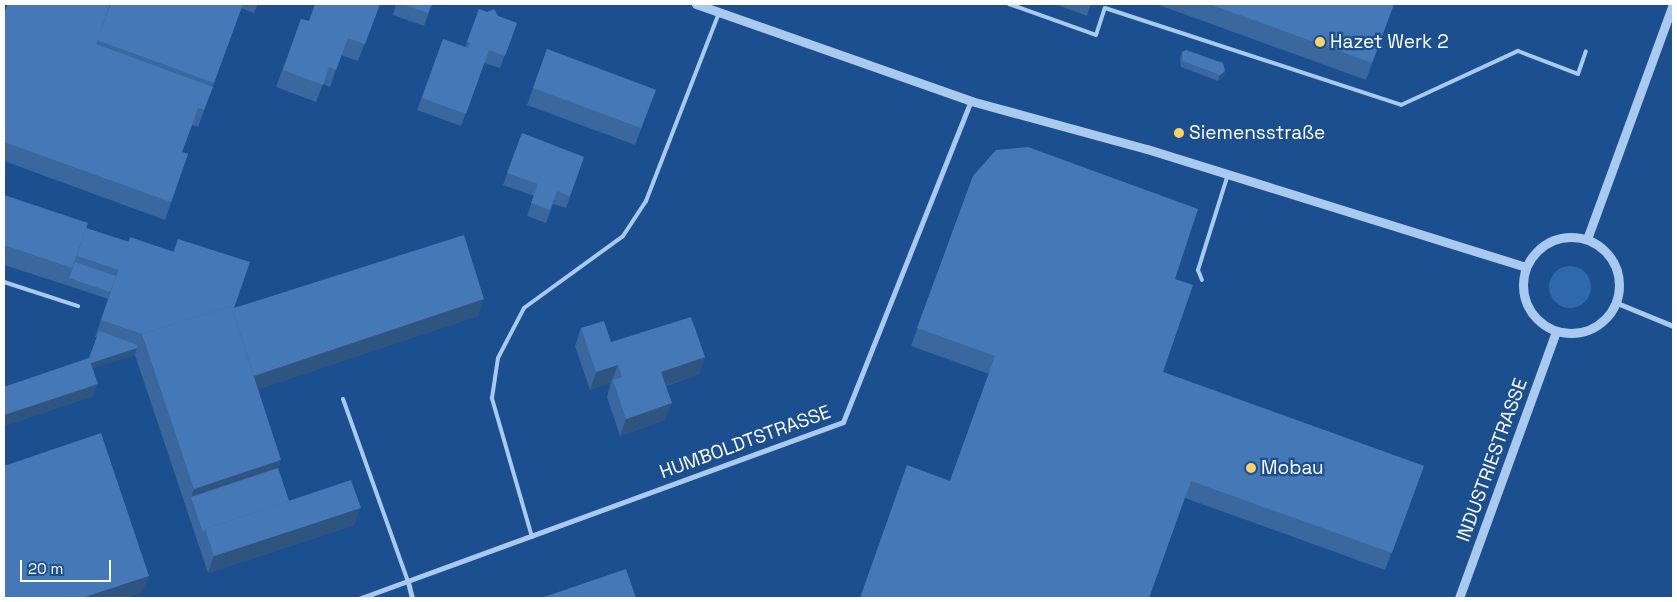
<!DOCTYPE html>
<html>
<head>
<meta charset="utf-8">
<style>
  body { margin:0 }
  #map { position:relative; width:1677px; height:602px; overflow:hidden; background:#1b4f8f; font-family:"Space Grotesk",sans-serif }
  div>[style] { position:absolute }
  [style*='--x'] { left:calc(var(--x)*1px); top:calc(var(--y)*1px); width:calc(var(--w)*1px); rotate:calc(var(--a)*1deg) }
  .green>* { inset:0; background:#2e69ad }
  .round { border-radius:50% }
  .service>* { height:4px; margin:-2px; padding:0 2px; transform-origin:2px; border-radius:2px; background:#a9c9ee }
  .minor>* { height:5px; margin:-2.5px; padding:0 2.5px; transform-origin:2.5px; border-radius:2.5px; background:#a9c9ee }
  .tertiary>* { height:9px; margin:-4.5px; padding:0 4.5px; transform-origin:4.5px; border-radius:4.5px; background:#a9c9ee }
  .tertiary>.ring { margin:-4.5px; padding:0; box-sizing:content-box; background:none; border:9px solid #a9c9ee; border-radius:50% }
  .wall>* { inset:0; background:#3a679d }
  .shaded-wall>* { inset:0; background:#305480 }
  .building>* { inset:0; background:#4478b7 }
  .dots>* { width:14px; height:14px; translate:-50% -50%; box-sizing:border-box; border:2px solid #1b4f8f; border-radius:50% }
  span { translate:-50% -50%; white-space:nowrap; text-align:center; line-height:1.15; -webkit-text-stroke:4.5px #1b4f8f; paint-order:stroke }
  .poi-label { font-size:19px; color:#fff }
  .left { translate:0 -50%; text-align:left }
  .street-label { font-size:19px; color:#fff }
  .frame { position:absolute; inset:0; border:5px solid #fff; pointer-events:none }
  .scale { position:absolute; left:20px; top:560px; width:91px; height:22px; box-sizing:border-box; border:2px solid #fff; border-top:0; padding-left:6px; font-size:15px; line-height:18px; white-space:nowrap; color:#fff; -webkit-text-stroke:4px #1b4f8f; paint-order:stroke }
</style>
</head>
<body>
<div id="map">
  <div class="green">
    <div class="round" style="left:1549px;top:266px;width:42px;height:42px"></div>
  </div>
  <div class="service">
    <div style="--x:1009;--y:4;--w:92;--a:19.6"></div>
    <div style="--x:1096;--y:35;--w:28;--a:-72"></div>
    <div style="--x:1105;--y:8;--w:311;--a:18.1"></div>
    <div style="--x:1401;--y:105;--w:129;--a:-24.8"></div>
    <div style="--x:1518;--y:51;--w:64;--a:21"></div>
    <div style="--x:1578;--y:74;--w:24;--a:-71"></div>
    <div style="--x:1202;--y:280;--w:11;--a:-112"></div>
    <div style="--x:1198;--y:270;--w:101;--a:-72.6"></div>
    <div style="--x:4;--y:282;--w:78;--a:18"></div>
    <div style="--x:343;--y:399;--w:194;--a:70.4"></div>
    <div style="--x:532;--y:537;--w:145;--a:-106.1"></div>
    <div style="--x:492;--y:398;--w:40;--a:-81.5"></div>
    <div style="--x:498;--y:358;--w:56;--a:-62.5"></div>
    <div style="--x:524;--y:308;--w:122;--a:-36"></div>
    <div style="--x:623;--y:236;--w:42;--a:-56.7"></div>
    <div style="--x:646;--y:201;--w:202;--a:-68.8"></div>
  </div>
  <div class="minor">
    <div style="--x:1617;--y:303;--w:61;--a:22.3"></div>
    <div style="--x:408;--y:582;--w:16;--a:76"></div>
    <div style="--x:361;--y:598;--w:513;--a:-20.06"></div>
    <div style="--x:843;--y:422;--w:346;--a:-68.3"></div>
  </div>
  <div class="tertiary">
    <div style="--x:696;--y:4;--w:292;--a:19.4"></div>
    <div style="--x:971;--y:101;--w:182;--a:15.3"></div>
    <div style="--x:1147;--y:149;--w:397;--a:17.3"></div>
    <div class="ring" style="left:1523px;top:237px;width:87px;height:87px"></div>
    <div style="--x:1587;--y:239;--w:250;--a:-69.9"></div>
    <div style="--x:1459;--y:598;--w:283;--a:-70"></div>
  </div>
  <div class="wall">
    <div style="clip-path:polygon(8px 4px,258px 4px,254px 13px,241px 8px,198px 127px,192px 125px,182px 152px,188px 154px,165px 220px,4px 161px,4px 14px)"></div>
    <div style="clip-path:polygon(380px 4px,358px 61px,341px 55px,330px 87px,323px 84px,316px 102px,276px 87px,301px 19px,309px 21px)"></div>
    <div style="clip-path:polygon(396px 4px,432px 4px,424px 26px,393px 15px)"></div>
    <div style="clip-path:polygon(1055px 4px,1091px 4px,1087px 16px)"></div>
    <div style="clip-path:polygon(1156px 4px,1394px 4px,1366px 80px)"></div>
    <div style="clip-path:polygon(479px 9px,517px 23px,500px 68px,484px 63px,461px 126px,417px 110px,443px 39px,465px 47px)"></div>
    <div style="clip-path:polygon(547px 49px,656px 90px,635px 145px,527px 105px)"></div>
    <div style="clip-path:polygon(1182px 52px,1225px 71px,1223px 77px,1218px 81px,1181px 67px,1180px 58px)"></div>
    <div style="clip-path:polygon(522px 133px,584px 157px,566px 208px,553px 204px,546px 223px,527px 216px,534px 196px,503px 185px)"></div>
    <div style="clip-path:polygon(973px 176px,1175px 279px,1163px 372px,1424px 466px,1385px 570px,1185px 498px,950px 481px,989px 374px,911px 346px)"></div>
    <div style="clip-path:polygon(4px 195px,86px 228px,129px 242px,173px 252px,178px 239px,234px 308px,484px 299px,478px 316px,258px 389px,278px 468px,289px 501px,354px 525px,208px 573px,135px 355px,92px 368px,93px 396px,4px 426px,4px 387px,89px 358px,97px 337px,95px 337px,114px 282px,108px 299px,66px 285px,73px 265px,66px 285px,4px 265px)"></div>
    <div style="clip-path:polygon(581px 328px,611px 342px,705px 357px,699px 374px,666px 386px,665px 420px,620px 436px,607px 397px,611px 382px,590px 390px,575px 346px)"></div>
  </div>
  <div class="shaded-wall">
    <div style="clip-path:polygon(1225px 71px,1223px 77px,1218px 81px,1220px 75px)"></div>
    <div style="clip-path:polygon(484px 299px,478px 316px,245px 394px,252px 376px)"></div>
    <div style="clip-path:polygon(137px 348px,135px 355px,85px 371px,87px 364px)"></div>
    <div style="clip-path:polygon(705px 357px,699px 374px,655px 389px,661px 372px)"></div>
    <div style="clip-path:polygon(618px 365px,611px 382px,590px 390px,596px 372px)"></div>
    <div style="clip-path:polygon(98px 384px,93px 396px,4px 426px,4px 415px)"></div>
    <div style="clip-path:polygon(672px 403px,665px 420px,620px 436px,626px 419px)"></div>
    <div style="clip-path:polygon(281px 460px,274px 480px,191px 497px,194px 489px)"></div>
    <div style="clip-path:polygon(361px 508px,354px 525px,208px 573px,214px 556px)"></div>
    <div style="clip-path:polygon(149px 576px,142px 593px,128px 598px,82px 598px)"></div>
  </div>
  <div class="building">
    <div style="clip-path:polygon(8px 4px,110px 4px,96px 44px,213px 87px,204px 110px,198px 108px,182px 152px,188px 154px,171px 202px,4px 142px,4px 14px)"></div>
    <div style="clip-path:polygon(111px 4px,243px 4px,214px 83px,97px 40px)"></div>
    <div style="clip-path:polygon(315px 4px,380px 4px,365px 44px,348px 38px,336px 70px,329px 67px,323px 85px,283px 70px,301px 19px,309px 21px)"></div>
    <div style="clip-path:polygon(402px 4px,432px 4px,428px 13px)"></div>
    <div style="clip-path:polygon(1209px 4px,1394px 4px,1372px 63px)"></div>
    <div style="clip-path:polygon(479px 9px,487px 12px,494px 9px,498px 16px,517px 23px,505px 56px,489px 50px,466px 114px,422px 98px,443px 39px,468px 48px,470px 43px,467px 42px)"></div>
    <div style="clip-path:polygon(547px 49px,656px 90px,641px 128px,533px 88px)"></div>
    <div style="clip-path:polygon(1186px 50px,1223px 63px,1225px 71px,1220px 75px,1183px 61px,1182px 52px)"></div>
    <div style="clip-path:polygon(522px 133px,584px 157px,570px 196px,557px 191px,550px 210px,531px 203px,538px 184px,507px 173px)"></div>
    <div style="clip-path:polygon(1028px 147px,1198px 209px,1175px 279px,1193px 285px,1163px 372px,1424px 466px,1392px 553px,1191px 481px,1149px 598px,860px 598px,907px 465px,950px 481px,995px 356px,917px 328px,973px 176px,996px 150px)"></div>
    <div style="clip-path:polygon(4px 195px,88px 223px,72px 268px,4px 245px)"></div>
    <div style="clip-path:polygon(86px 228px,129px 242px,119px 270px,77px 256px)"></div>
    <div style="clip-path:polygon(464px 235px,484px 299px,254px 376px,231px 306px,142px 334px,101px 320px,130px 237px,174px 252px,178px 239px,250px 262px,234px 308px)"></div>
    <div style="clip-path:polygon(75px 262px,116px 276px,110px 292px,69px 278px)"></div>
    <div style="clip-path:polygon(231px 306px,281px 460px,194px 489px,142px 334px)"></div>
    <div style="clip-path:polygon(691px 317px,705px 357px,661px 372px,672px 403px,626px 419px,613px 380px,622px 377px,618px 365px,596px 372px,581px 328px,604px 321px,611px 342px)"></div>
    <div style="clip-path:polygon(99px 331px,138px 345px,137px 348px,91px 363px,89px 358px)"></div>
    <div style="clip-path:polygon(89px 358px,98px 384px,4px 415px,4px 387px)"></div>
    <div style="clip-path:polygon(101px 433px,149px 576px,82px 598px,4px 598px,4px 466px)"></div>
    <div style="clip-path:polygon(278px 468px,289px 501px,205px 529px,203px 533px,191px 497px)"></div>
    <div style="clip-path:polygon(351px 480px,361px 508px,214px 556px,205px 529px)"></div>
    <div style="clip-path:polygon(626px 569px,636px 598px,541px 598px)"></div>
  </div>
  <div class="dots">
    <div style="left:1320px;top:42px;background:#ffd166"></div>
    <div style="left:1179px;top:133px;background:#ffd166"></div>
    <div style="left:1251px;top:468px;background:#ffd166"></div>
  </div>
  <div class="poi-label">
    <span class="left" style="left:1330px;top:42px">Hazet Werk 2</span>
    <span class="left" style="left:1189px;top:133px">Siemensstraße</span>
    <span class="left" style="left:1261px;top:468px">Mobau</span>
  </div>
  <div class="street-label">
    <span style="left:745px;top:442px;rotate:-20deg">HUMBOLDTSTRASSE</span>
    <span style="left:1492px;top:460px;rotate:-70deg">INDUSTRIESTRASSE</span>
  </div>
  <div class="frame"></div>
  <div class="scale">20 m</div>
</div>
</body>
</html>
